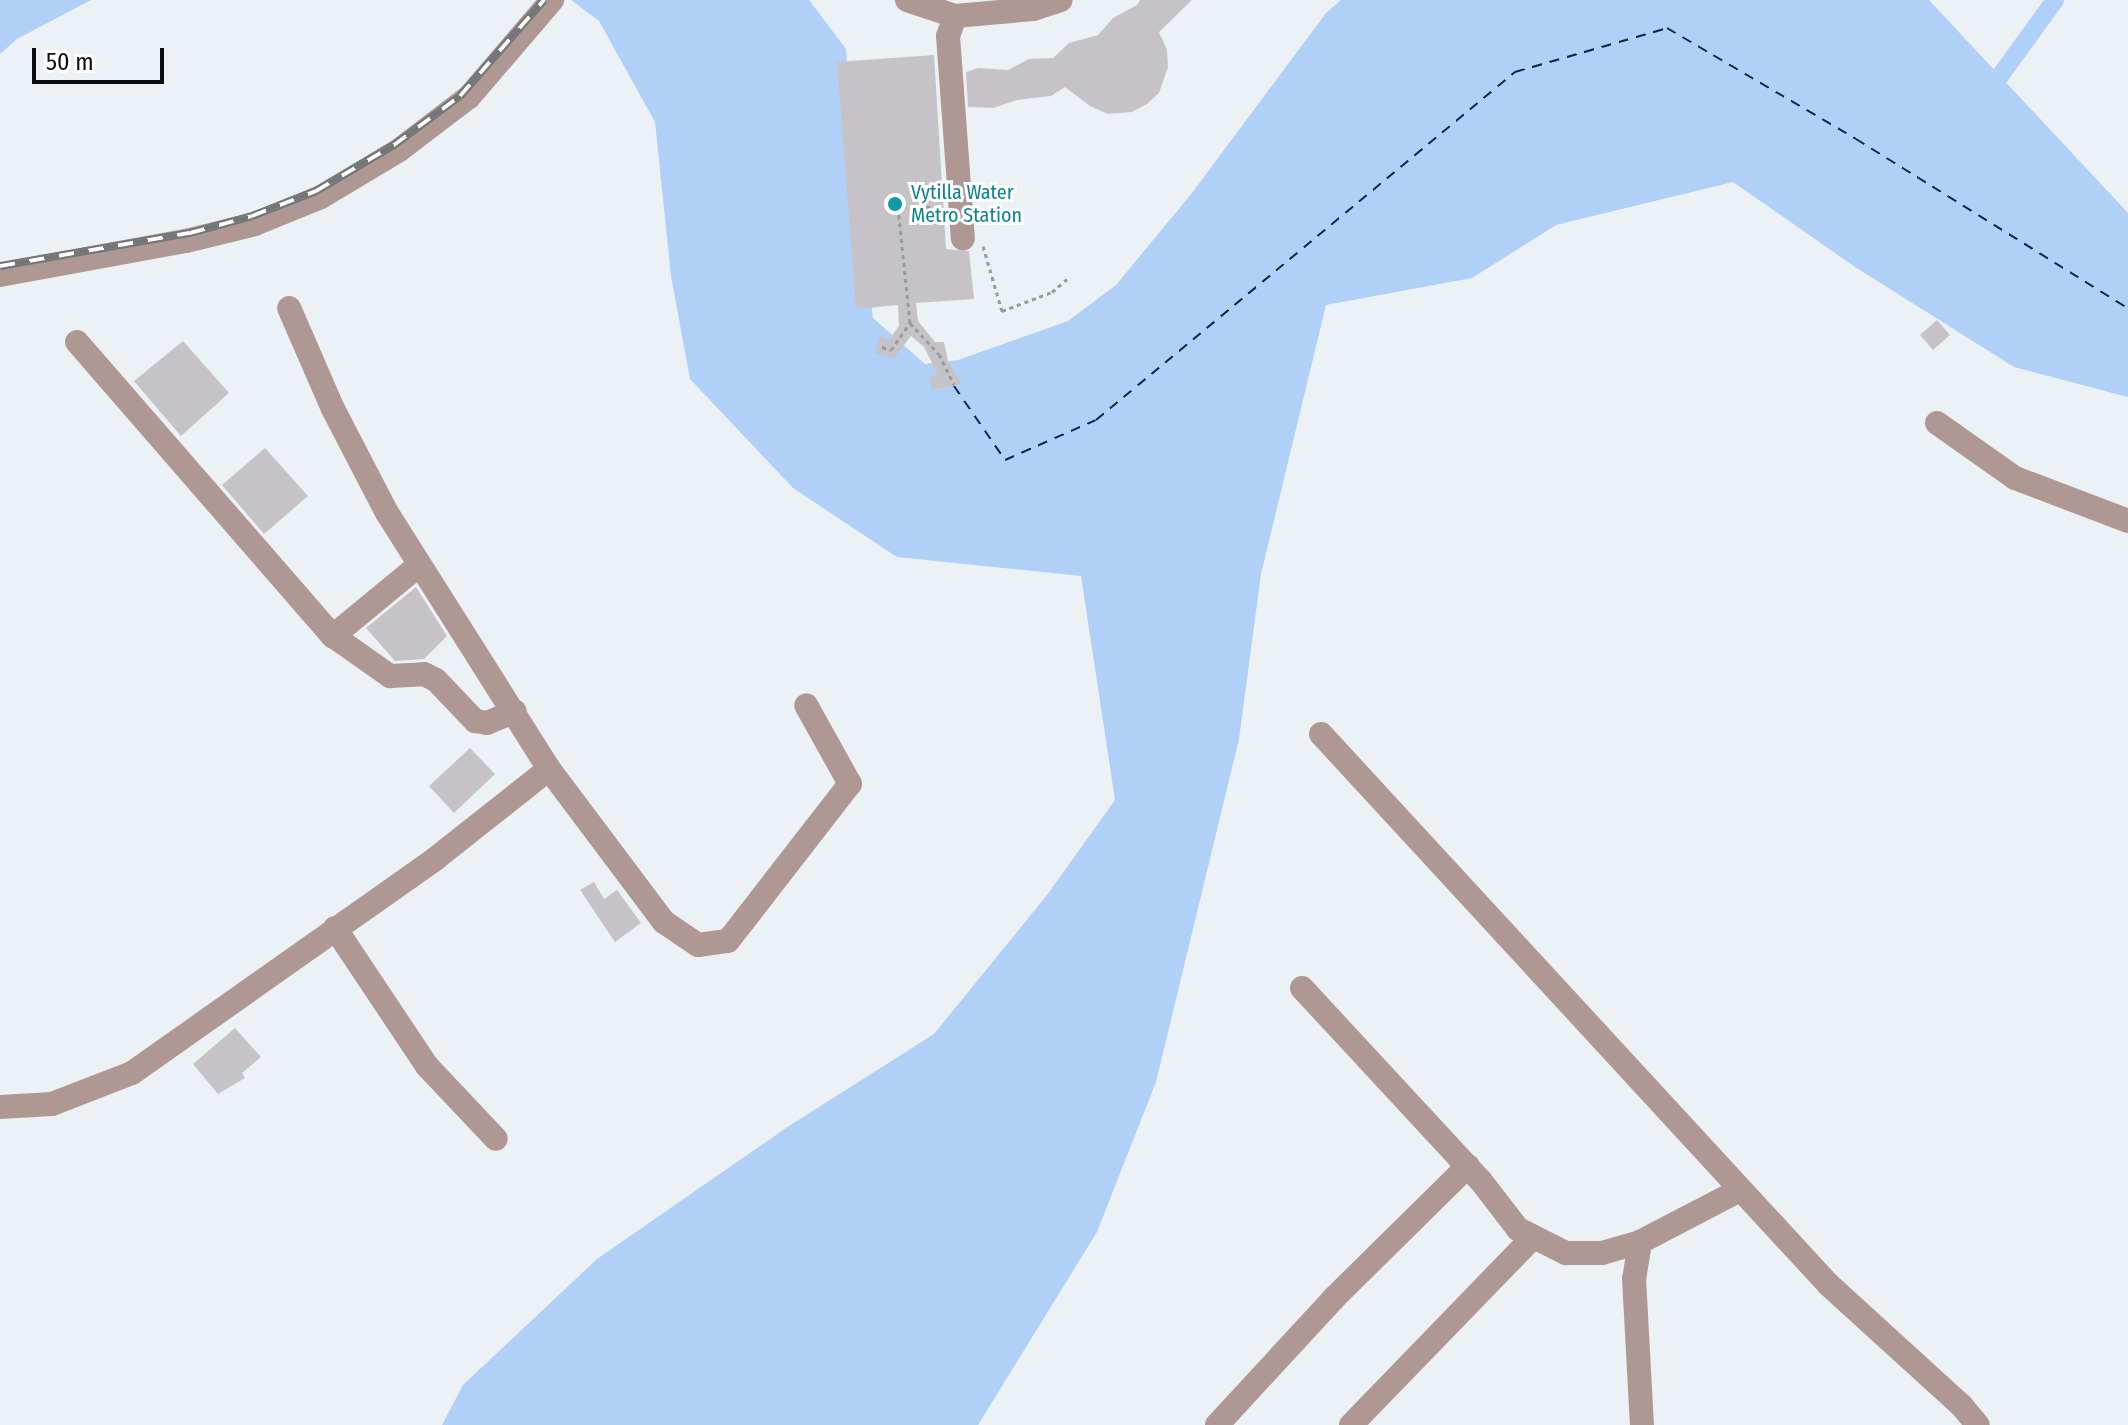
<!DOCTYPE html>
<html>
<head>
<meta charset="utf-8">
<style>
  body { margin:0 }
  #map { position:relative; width:2128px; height:1425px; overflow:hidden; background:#ecf1f5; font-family:"Fira Sans Condensed",sans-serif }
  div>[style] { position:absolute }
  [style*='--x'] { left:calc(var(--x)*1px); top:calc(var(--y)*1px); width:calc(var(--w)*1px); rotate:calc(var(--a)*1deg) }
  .water>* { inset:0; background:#b0d0f7 }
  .canal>* { height:18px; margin:-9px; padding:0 9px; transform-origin:9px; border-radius:9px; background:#b0d0f7 }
  .ferry>* { height:2px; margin-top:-1px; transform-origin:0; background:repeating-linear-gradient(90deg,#002957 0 10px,transparent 0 18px) }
  .building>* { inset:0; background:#c6c3c8 }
  .path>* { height:3px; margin-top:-1.5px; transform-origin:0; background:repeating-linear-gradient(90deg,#979b9e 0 4px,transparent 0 8px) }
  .minor>* { height:24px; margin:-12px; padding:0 12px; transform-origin:12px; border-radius:12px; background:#af9893 }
  .rail>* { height:8px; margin-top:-4px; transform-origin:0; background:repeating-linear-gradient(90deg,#fff 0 15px,#727678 0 30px); box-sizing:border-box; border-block:2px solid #727678 }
  .dots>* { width:22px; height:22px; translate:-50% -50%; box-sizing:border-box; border:4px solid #fff; border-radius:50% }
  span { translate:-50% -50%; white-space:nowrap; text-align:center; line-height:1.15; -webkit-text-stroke:6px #fff; paint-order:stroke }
  .culture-label { font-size:20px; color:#0d838f }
  .left { translate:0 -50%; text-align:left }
  .scale { position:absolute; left:32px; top:48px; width:132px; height:36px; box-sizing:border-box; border:4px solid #0c0e0f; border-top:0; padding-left:10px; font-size:24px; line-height:28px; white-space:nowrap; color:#0c0e0f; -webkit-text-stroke:6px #fff; paint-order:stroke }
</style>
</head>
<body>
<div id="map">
  <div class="water">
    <div style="clip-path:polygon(0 0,91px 0,17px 39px,0 54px)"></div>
    <div style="clip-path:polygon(571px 0,809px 0,846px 49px,859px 209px,873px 318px,925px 364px,958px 360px,1068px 321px,1116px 285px,1192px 193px,1326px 13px,1341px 0,1929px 0,2128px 213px,2128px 397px,2014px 367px,1855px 267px,1733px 182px,1556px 225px,1472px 278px,1326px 305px,1261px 574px,1239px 739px,1156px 1082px,1097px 1232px,978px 1425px,442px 1425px,463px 1385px,597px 1259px,789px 1126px,934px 1034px,1047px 895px,1115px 800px,1081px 576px,897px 557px,793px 488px,690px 379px,671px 276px,655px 122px,599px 21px)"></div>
  </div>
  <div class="canal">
    <div style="--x:2000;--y:76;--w:94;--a:-54.1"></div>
  </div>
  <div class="ferry">
    <div style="--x:954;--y:386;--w:90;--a:55.4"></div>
    <div style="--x:1005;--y:460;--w:99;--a:-23.7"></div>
    <div style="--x:1096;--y:420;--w:545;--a:-39.71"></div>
    <div style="--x:1515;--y:72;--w:158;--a:-16.1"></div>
    <div style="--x:1667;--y:28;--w:219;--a:30.4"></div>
    <div style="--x:1856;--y:139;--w:320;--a:31.9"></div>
  </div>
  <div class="building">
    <div style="clip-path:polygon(1140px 0,1192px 0,1159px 32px,1167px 50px,1168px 67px,1159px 93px,1147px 104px,1132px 112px,1108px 114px,1090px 106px,1065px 87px,1051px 96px,1017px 100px,993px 108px,968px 107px,966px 72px,978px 68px,1008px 70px,1029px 59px,1053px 58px,1069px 43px,1098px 35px,1113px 18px,1137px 5px)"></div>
    <div style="clip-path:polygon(934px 55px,946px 249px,969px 251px,974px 299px,916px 303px,918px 321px,935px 342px,944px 342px,948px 361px,962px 384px,932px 390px,929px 377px,938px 375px,924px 347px,911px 336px,894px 358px,875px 353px,880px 336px,889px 340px,899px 326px,898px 305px,856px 309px,837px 62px)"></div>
    <div style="clip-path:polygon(1937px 320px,1950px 335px,1933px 350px,1920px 335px)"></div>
    <div style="clip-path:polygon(183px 341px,229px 393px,181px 436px,134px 381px)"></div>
    <div style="clip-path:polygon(265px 448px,308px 496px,264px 534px,222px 485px)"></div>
    <div style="clip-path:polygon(416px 587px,447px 636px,424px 659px,395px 661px,366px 628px)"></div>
    <div style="clip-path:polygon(470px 748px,495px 774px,454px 813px,429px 786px)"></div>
    <div style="clip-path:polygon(594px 882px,604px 899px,617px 890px,641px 923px,615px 942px,580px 890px)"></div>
    <div style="clip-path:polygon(235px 1028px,261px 1057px,242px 1073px,245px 1078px,218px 1094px,193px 1064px)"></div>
  </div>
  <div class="path">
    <div style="--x:938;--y:207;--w:40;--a:180"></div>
    <div style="--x:898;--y:207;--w:117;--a:84.1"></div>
    <div style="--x:910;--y:323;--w:42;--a:46.9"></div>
    <div style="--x:939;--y:354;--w:34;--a:64"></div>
    <div style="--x:983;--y:246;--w:68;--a:73.7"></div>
    <div style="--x:1002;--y:311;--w:53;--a:-20.8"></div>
    <div style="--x:1052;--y:292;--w:20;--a:-41"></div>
    <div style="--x:882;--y:347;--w:9;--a:18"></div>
    <div style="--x:891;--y:350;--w:33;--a:-55"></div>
  </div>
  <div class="minor">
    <div style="--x:907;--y:0;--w:51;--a:18.4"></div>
    <div style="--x:955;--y:16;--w:78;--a:-5.1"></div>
    <div style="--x:1033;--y:9;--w:29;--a:-18"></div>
    <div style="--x:955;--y:16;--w:21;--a:109"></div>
    <div style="--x:948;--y:36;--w:203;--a:85.8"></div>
    <div style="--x:0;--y:275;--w:189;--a:-10.4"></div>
    <div style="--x:186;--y:241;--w:71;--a:-13.8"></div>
    <div style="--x:255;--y:224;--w:71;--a:-22.2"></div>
    <div style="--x:321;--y:197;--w:90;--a:-30.9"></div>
    <div style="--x:398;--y:151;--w:89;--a:-37.3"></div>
    <div style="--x:469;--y:97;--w:128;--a:-49.4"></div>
    <div style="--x:77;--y:342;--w:390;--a:49"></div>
    <div style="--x:333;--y:636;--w:110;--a:-39.5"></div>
    <div style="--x:1937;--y:423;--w:95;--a:35.2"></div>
    <div style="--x:2015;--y:478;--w:121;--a:20.8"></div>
    <div style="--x:333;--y:636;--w:70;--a:35.1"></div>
    <div style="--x:390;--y:676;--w:34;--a:-3"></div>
    <div style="--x:424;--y:674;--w:13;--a:27"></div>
    <div style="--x:436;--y:680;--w:57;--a:46.4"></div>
    <div style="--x:475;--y:721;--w:12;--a:9"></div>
    <div style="--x:487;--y:723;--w:30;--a:-23"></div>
    <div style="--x:1321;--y:734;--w:749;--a:47.33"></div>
    <div style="--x:1829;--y:1285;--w:178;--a:42.3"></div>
    <div style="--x:1961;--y:1405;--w:26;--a:50"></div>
    <div style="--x:549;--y:769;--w:191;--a:53.1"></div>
    <div style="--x:664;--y:922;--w:41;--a:34.1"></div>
    <div style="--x:698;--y:945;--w:30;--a:-8"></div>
    <div style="--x:728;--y:941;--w:199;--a:-52.2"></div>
    <div style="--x:850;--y:784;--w:90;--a:-119.1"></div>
    <div style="--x:335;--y:928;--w:166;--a:56.3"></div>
    <div style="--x:427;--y:1066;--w:100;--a:46.6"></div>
    <div style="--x:1302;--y:988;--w:263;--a:47.2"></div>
    <div style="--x:1481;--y:1181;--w:61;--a:52.4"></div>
    <div style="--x:1518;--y:1229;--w:54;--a:26.6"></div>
    <div style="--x:1566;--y:1253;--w:36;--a:0"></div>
    <div style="--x:1602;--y:1253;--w:40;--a:-16"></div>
    <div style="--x:1640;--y:1242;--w:113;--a:-27.5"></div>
    <div style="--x:0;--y:1107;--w:52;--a:-3.3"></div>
    <div style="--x:52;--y:1104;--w:86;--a:-21.2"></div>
    <div style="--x:132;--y:1073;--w:371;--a:-35.2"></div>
    <div style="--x:435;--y:859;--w:145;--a:-38.3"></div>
    <div style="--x:549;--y:769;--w:303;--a:-122.3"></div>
    <div style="--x:387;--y:513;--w:117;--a:-117.4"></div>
    <div style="--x:333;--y:409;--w:110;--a:-113.5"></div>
    <div style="--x:1640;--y:1242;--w:36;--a:99"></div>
    <div style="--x:1634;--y:1278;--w:147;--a:86.9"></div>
    <div style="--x:1217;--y:1425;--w:173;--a:-47.3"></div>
    <div style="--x:1334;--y:1298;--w:188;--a:-44.6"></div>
    <div style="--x:1351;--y:1425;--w:262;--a:-45.9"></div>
  </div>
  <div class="rail">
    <div style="--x:0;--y:266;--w:193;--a:-9.9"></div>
    <div style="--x:190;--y:233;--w:64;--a:-15.3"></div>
    <div style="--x:252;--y:216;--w:69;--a:-21.3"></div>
    <div style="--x:316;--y:191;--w:91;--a:-30.5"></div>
    <div style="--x:394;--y:145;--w:82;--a:-36.6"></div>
    <div style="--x:460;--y:96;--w:128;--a:-48.8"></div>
  </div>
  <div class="dots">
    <div style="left:895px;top:204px;background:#0f9aa8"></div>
  </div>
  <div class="culture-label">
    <span class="left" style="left:911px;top:204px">Vytilla Water<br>Metro Station</span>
  </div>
  <div class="scale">50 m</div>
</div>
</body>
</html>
